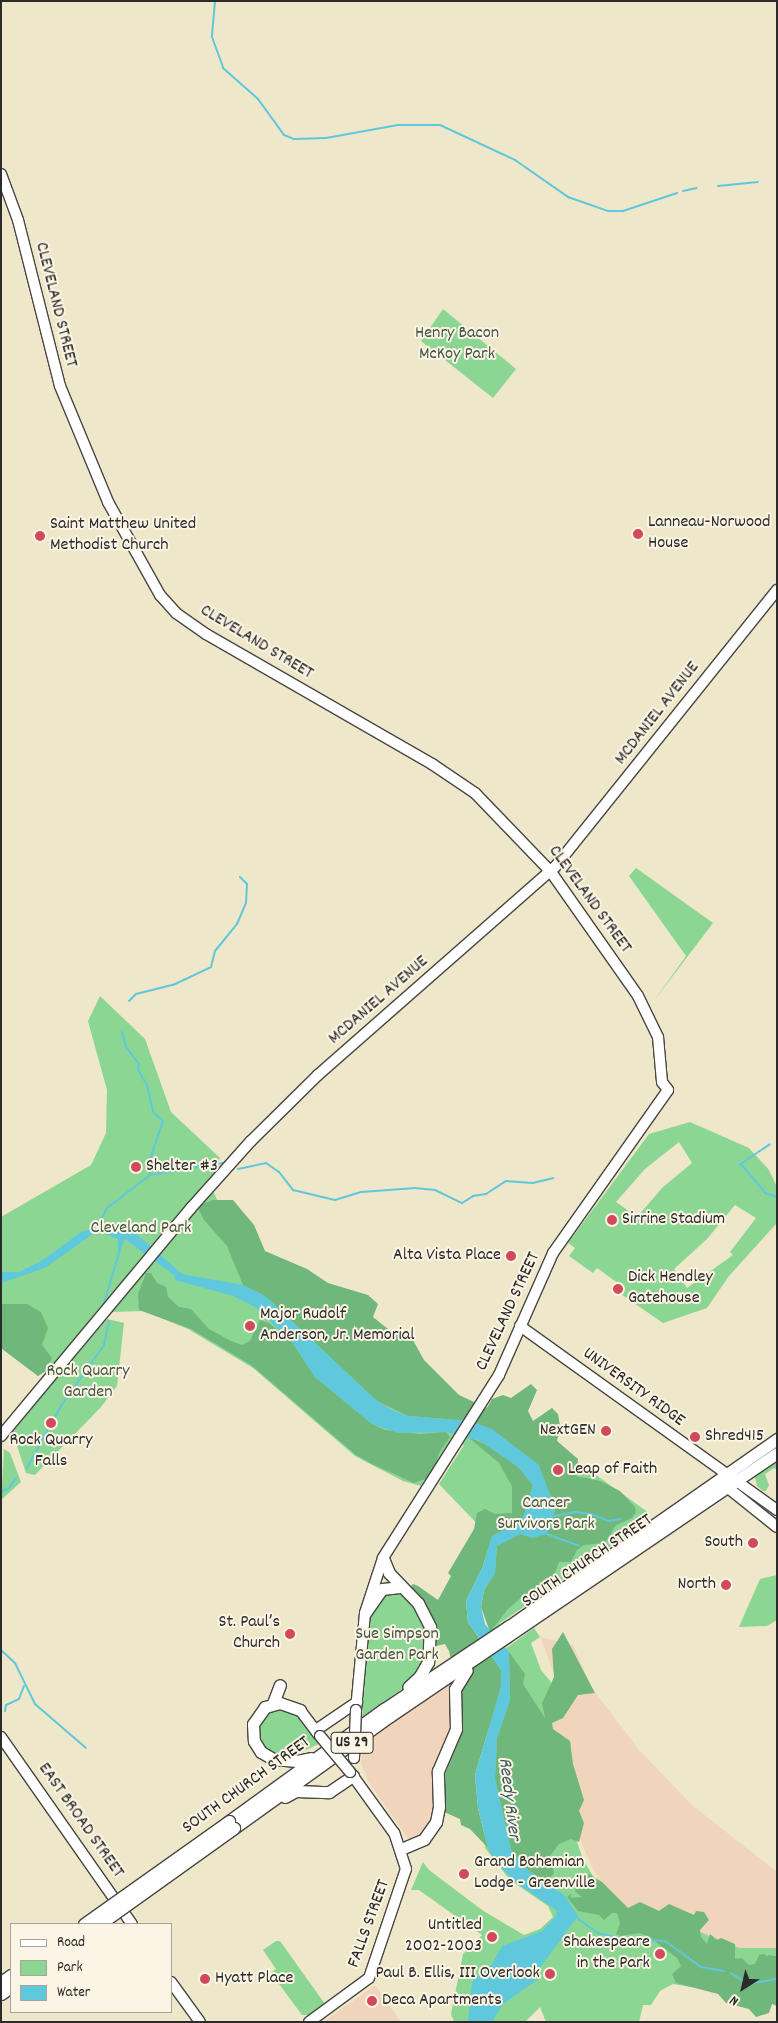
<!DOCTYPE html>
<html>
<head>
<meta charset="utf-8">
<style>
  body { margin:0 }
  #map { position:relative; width:778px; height:2023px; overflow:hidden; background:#eee7c9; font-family:Dekko,sans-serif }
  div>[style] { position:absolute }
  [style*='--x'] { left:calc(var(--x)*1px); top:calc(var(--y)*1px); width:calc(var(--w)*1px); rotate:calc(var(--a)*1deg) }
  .built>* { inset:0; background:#f0d5bc }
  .green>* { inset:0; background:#8bd692 }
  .forest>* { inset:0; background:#70b77c }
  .water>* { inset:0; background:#60c8dc }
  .stream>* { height:2px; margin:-1px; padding:0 1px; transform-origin:1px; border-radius:1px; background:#60c8dc }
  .roads { filter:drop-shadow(1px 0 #484743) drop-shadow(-1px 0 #484743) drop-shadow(0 1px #484743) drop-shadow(0 -1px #484743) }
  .secondary>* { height:10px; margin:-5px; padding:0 5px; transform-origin:5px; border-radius:5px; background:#fff }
  .primary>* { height:11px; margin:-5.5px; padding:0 5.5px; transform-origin:5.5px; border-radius:5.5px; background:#fff }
  .bridges { filter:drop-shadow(1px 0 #484743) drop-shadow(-1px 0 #484743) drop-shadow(0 1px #484743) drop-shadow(0 -1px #484743) }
  .secondary-bridge>* { height:10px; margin:-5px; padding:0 5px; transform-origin:5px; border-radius:5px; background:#fff }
  .primary-bridge>* { height:11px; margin:-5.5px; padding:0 5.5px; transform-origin:5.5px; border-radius:5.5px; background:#fff }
  .dots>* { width:14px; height:14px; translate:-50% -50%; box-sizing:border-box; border:2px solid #fcf5e5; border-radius:50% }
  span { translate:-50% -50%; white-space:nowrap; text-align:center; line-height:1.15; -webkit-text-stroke:4px #fcf5e5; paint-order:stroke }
  .shield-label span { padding:1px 4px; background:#fcf5e5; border:1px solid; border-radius:4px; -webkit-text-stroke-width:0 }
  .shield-label { font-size:16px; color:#2b2b2b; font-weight:700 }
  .street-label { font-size:18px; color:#2b2b2b }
  .park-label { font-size:18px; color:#435645 }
  .poi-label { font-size:18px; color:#2b2b2b }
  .left { translate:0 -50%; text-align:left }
  .right { translate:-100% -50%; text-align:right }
  .water-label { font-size:19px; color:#3b5a60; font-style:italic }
  .frame { position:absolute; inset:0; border:2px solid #2b2b2b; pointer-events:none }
  .legend { position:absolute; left:10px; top:1923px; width:162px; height:90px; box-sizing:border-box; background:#fcf5e5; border:1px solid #a8a49b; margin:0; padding:6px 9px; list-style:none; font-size:15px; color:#2b2b2b }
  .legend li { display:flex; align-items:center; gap:10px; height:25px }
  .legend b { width:25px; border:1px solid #a8a49b }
  .north { position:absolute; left:718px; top:1963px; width:50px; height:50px; -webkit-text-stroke:4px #fcf5e5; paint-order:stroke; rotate:215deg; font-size:14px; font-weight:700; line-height:20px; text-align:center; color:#2b2b2b }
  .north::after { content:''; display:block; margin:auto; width:18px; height:22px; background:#2b2b2b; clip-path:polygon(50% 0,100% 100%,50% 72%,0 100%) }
</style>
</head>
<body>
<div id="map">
  <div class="built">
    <div style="clip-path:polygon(540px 1637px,573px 1645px,591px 1687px,640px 1751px,693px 1806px,777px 1872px,777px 1948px,764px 1951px,739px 1948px,660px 1920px,641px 1918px,608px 1895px,593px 1869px,557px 1787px,551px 1749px,552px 1698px,556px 1679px)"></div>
    <div style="clip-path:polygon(451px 1682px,455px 1717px,433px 1817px,421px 1836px,409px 1840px,368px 1781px,361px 1763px,363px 1743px)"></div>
    <div style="clip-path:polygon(375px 1985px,401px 2022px,323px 2022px,364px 1993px)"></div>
  </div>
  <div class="green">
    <div style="clip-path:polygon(443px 309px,516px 369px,493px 398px,421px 341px)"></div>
    <div style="clip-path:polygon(636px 868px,713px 923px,653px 1002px,686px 956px,629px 876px)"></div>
    <div style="clip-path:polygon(100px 996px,145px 1039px,171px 1112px,220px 1158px,211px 1186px,242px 1256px,473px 1405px,421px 1486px,403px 1481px,355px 1456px,253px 1368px,188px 1329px,144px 1311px,110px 1312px,50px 1374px,44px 1372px,38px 1376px,1px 1348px,1px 1217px,91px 1165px,106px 1133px,107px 1090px,88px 1021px)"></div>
    <div style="clip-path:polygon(evenodd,690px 1122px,749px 1148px,769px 1170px,777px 1187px,777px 1223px,729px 1276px,707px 1308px,663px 1323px,618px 1292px,622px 1286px,597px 1268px,593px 1273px,569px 1256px,575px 1248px,568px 1243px,649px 1134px,690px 1122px,679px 1142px,692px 1163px,663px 1187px,637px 1217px,616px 1202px,645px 1169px,679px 1142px,690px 1122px,735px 1205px,756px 1218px,730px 1252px,733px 1255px,687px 1288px,674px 1269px,707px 1239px,735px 1205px)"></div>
    <div style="clip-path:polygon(107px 1319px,124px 1323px,117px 1386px,101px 1407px,35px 1475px,26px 1473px,12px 1431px)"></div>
    <div style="clip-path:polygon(474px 1405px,489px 1408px,536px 1432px,649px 1513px,642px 1521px,644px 1523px,499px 1624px,513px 1642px,491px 1658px,485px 1532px,439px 1484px,464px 1445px,452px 1440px)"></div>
    <div style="clip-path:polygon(4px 1449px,10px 1453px,21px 1482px,1px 1500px)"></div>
    <div style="clip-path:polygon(773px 1462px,777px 1464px,777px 1470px,774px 1468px,765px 1474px,769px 1485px,766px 1491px,763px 1491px,757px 1486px,755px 1477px)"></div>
    <div style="clip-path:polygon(777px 1575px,777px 1620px,767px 1626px,739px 1627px,760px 1579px)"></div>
    <div style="clip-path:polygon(386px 1593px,402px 1595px,411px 1603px,425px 1625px,427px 1645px,419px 1671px,405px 1687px,362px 1717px,370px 1620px,374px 1605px)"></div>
    <div style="clip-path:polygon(534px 1628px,540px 1637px,531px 1643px,541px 1670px,551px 1682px,544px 1721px,569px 1820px,583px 1859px,601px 1890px,630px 1915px,685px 1926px,739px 1948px,777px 1948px,777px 2001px,673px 1984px,660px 1991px,651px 2005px,643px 2005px,639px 2022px,546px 2022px,540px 2007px,525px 2022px,454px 2022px,451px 2014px,463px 1954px,482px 1935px,419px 1890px,411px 1890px,423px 1862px,429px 1870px,482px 1910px,524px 1935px,540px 1929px,553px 1917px,548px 1906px,510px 1880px,485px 1848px,491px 1659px)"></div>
    <div style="clip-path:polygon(277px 1708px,294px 1712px,319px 1744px,294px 1755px,279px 1755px,266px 1749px,260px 1738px,259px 1727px,267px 1713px)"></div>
    <div style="clip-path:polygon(276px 1941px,280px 1941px,325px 2004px,310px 2015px,302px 2015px,271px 1973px,276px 1969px,263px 1950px)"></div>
  </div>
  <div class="forest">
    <div style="clip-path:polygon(213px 1200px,233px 1200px,254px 1225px,265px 1251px,307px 1269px,328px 1283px,368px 1295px,378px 1304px,373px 1317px,393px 1333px,413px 1340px,424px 1360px,459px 1395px,487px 1408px,492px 1399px,503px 1395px,511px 1398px,531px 1384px,537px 1390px,528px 1411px,533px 1421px,552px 1408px,558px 1414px,560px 1426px,557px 1441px,578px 1459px,576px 1476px,600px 1481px,620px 1491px,635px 1507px,636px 1512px,632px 1518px,616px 1525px,605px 1543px,584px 1545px,577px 1550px,571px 1562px,559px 1562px,553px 1579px,523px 1596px,508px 1609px,490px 1632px,481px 1607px,484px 1590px,495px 1573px,497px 1546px,520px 1534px,533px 1538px,551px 1527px,557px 1500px,550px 1495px,545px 1482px,470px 1421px,408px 1416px,377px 1401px,265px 1296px,243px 1285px,227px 1246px,204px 1220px,197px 1206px)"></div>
    <div style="clip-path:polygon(146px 1273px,151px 1273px,157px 1283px,166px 1287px,168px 1297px,179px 1307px,191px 1309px,209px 1329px,231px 1341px,242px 1345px,250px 1341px,260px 1320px,269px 1323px,292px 1342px,315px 1377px,372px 1424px,385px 1430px,419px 1434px,446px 1432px,450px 1437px,439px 1453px,434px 1471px,428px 1478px,414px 1483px,372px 1464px,356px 1455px,251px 1365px,191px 1329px,139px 1310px,138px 1294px)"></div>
    <div style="clip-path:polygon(1px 1304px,27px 1304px,41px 1312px,48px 1328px,42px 1345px,52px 1358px,44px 1372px,38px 1376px,1px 1348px)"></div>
    <div style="clip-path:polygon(468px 1437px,494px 1448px,518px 1467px,533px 1485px,522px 1521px,492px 1536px,483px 1566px,466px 1601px,468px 1622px,501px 1670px,501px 1687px,475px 1775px,478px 1808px,488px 1848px,470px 1829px,461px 1825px,460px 1819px,444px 1812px,445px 1774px,460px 1738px,460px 1699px,449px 1651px,445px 1644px,436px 1646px,430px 1612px,409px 1589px,413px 1584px,418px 1586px,438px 1600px,451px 1576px,448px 1573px,474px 1529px,477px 1513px,485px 1509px,495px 1514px,512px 1513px,512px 1486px,499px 1463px)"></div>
    <div style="clip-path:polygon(563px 1632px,595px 1693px,578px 1695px,563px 1718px,552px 1723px,553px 1729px,570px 1741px,573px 1764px,584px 1800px,579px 1811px,584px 1823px,579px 1842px,571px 1839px,559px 1844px,550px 1856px,554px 1873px,547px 1882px,528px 1870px,511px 1850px,495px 1779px,497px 1738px,510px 1700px,509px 1652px,525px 1674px,523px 1684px,545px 1718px,542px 1703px,554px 1677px,552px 1649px)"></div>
    <div style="clip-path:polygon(589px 1874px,602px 1882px,628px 1908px,640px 1902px,659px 1911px,669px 1904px,694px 1915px,696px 1911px,704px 1912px,709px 1920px,700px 1930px,701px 1937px,707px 1944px,710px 1934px,717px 1940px,721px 1938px,735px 1944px,735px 1959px,742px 1958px,749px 1965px,755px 1964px,759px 1955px,764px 1954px,768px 1957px,767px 1966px,768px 1955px,776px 1956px,777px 2006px,772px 2004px,769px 2013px,756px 2017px,749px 2009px,726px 2003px,718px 1994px,676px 1983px,672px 1974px,681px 1966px,677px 1958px,648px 1936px,639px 1933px,620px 1936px,616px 1934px,620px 1924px,617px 1913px,612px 1913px,604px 1920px,599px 1915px,578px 1911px,567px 1897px,571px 1894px,571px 1898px,581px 1897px,585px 1900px,575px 1891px,578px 1879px,582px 1876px,593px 1887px,587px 1878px)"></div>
  </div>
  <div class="water">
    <div style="clip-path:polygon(112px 1222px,131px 1229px,182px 1274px,243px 1285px,265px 1296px,377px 1401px,392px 1410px,408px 1416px,470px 1421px,492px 1429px,539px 1465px,550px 1495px,557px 1500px,551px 1527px,546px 1534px,533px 1538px,520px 1534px,497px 1546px,495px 1573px,484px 1590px,481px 1607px,485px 1624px,509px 1652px,510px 1700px,497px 1738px,495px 1779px,511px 1850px,528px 1870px,565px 1896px,578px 1916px,539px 1969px,537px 1980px,503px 2004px,492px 2022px,468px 2022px,472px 1982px,492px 1964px,502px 1946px,542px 1931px,557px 1915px,556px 1910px,514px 1881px,494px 1860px,488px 1848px,478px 1808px,475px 1775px,501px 1687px,501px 1670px,468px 1622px,466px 1601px,483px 1566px,492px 1536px,522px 1521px,533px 1485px,518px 1467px,480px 1441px,446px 1432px,398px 1433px,372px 1424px,315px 1377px,292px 1342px,255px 1307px,233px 1296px,175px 1280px,174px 1275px,125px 1239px,118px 1255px,118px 1239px,97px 1231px,45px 1268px,1px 1283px,1px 1272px,19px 1272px,43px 1260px,81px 1232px)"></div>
  </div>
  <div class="stream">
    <div style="--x:215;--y:1;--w:36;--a:95"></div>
    <div style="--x:212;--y:37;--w:33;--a:70"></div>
    <div style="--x:223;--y:68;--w:47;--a:41.5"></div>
    <div style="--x:258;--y:99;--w:44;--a:54.2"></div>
    <div style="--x:284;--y:135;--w:11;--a:22"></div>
    <div style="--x:294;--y:139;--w:32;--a:-2"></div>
    <div style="--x:326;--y:138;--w:73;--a:-10.2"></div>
    <div style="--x:398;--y:125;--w:42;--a:0"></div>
    <div style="--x:440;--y:125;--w:83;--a:25"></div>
    <div style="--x:515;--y:160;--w:65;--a:34.9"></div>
    <div style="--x:568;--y:197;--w:42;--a:19.3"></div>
    <div style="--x:608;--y:211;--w:15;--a:0"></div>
    <div style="--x:623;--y:211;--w:57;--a:-18.4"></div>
    <div style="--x:718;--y:186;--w:40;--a:-5.7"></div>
    <div style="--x:683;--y:191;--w:14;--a:-12"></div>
    <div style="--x:129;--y:1001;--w:10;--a:-45"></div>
    <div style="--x:136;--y:994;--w:38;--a:-14"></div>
    <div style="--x:173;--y:985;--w:42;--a:-25.3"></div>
    <div style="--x:211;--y:967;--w:16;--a:-76"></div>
    <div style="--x:215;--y:951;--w:35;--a:-51"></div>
    <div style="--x:237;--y:924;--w:23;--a:-67"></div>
    <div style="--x:246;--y:903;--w:19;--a:-87"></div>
    <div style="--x:247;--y:884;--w:10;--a:-135"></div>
    <div style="--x:122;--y:1032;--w:16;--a:75"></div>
    <div style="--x:126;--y:1047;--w:21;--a:53"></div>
    <div style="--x:139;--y:1064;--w:6;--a:99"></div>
    <div style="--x:138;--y:1070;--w:17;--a:59"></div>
    <div style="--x:147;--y:1085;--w:28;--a:77"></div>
    <div style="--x:153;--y:1112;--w:13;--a:42"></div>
    <div style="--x:163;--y:1121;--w:39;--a:109"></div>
    <div style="--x:150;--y:1158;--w:17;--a:90"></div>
    <div style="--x:741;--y:1164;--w:38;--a:50"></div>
    <div style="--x:765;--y:1193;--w:13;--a:18"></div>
    <div style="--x:739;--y:1165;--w:37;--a:-34"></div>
    <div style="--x:238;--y:1169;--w:29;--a:-12"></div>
    <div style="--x:266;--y:1163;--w:16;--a:35"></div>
    <div style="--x:279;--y:1172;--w:23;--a:52"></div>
    <div style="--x:293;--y:1190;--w:43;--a:13.4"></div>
    <div style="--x:335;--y:1200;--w:28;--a:-17"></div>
    <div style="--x:362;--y:1192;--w:53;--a:-4.3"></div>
    <div style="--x:415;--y:1188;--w:20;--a:6"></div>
    <div style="--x:435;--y:1190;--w:30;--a:26"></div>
    <div style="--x:462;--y:1203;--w:13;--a:-32"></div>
    <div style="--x:473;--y:1196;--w:13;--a:-9"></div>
    <div style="--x:486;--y:1194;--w:24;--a:-33"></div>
    <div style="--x:506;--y:1181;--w:27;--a:4"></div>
    <div style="--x:533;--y:1183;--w:21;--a:-14"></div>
    <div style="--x:96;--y:1229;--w:24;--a:-62"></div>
    <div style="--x:107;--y:1208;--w:54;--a:-37.5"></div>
    <div style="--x:150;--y:1175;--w:74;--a:-9.3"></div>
    <div style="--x:104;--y:1303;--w:55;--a:-73.2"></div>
    <div style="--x:27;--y:1468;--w:71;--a:-61.3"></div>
    <div style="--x:61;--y:1406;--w:75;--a:-54.8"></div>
    <div style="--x:104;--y:1345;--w:24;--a:-78"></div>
    <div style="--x:1;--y:1492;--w:9;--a:-27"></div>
    <div style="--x:9;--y:1488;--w:12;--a:-55"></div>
    <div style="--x:554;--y:1516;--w:20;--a:-11"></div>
    <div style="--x:574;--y:1512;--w:17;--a:7"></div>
    <div style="--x:591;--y:1514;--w:18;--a:22"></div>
    <div style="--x:608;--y:1521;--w:13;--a:-9"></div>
    <div style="--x:544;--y:1533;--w:37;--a:20"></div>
    <div style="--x:1;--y:1650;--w:19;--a:43"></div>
    <div style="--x:15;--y:1663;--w:46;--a:64"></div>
    <div style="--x:35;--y:1704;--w:67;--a:40.8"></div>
    <div style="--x:5;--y:1711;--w:6;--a:-81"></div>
    <div style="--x:6;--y:1705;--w:14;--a:-25"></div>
    <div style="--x:19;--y:1699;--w:14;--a:-69"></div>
    <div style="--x:577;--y:1918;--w:26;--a:36"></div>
    <div style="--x:598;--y:1933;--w:21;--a:14"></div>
    <div style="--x:618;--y:1938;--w:47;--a:3.7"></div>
    <div style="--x:665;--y:1941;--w:44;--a:35.8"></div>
    <div style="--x:701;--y:1967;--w:23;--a:10"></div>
    <div style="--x:731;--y:1973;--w:20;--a:33"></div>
    <div style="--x:748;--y:1984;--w:29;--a:-10"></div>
  </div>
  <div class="roads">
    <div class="secondary">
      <div style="--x:1;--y:174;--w:49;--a:69.7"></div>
      <div style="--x:18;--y:220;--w:171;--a:75.8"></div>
      <div style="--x:60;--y:386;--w:126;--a:67.5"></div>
      <div style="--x:108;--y:502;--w:107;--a:60.8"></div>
      <div style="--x:160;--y:595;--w:24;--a:48"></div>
      <div style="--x:176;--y:613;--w:37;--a:35"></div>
      <div style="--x:206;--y:634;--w:261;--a:29.9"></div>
      <div style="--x:432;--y:764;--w:52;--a:34"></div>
      <div style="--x:475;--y:793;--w:110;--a:46.1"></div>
      <div style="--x:551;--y:872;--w:151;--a:54.9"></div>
      <div style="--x:638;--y:996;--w:46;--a:64"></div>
      <div style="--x:658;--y:1037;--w:45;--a:84.9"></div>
      <div style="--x:662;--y:1082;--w:10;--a:53"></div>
      <div style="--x:668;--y:1090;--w:199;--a:125.2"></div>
      <div style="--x:553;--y:1253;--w:133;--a:113.9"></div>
      <div style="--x:499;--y:1375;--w:217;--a:122.4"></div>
      <div style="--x:383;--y:1558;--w:58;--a:108.1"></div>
      <div style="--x:365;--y:1613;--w:97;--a:95.3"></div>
      <div style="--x:520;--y:1326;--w:316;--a:35.6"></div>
      <div style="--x:1;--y:1436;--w:297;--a:-50.2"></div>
      <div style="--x:191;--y:1208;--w:90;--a:-48.2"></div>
      <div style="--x:251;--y:1141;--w:94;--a:-44.6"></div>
      <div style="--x:318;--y:1075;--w:315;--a:-41.3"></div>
      <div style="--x:555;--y:867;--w:355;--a:-51.3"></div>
      <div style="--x:722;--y:1483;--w:70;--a:38.7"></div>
      <div style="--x:300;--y:1710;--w:31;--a:53"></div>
      <div style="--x:316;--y:1730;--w:50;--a:-34.3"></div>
      <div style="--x:1;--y:1737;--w:228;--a:55"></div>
      <div style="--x:171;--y:1982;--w:49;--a:54.1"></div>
      <div style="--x:309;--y:2022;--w:74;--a:-36.3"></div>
      <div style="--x:369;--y:1978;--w:115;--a:-71.3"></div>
      <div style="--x:406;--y:1869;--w:38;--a:-108"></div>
      <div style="--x:394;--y:1833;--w:75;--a:-125.8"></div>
    </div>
    <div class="primary">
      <div style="--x:383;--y:1558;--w:16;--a:68"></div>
      <div style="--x:389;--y:1573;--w:42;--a:46"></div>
      <div style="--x:418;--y:1603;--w:27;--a:63"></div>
      <div style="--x:430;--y:1627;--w:35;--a:93"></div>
      <div style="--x:428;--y:1662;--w:16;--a:120"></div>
      <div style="--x:420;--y:1676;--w:16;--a:137"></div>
      <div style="--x:365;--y:1613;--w:29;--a:-55"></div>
      <div style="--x:382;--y:1589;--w:18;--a:-6"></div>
      <div style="--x:273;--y:1703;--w:19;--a:-69"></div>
      <div style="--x:300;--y:1710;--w:21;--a:-161"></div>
      <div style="--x:280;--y:1703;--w:16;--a:165"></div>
      <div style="--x:265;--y:1707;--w:21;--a:125"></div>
      <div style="--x:253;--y:1724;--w:17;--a:87"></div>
      <div style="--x:254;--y:1741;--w:13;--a:58"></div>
      <div style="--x:261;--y:1752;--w:14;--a:30"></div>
      <div style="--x:273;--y:1759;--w:24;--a:5"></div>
      <div style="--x:297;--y:1761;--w:14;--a:-12"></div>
      <div style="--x:285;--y:1797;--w:13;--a:-29"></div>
      <div style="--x:296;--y:1791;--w:33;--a:2"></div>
      <div style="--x:329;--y:1792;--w:29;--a:-34"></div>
      <div style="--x:229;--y:1821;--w:191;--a:-35.9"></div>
      <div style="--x:384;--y:1709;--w:150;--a:-33.6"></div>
      <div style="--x:509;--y:1626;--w:327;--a:-34.9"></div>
      <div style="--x:234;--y:1828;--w:192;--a:-35.7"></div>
      <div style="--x:390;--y:1716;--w:468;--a:-34.2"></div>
      <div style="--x:401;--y:1849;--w:25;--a:-23"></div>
      <div style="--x:424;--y:1839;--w:21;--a:-55"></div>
      <div style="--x:436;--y:1822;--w:15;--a:-79"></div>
      <div style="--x:439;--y:1807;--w:36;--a:-92"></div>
      <div style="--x:438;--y:1771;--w:46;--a:-66.8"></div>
      <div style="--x:456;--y:1729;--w:40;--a:-91.4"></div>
      <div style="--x:455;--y:1689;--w:22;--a:-58"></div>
      <div style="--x:1;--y:1982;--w:12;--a:-35"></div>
      <div style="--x:1;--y:1994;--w:12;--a:-35"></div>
    </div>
  </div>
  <div class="bridges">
    <div class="secondary-bridge">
      <div style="--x:320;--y:1736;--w:47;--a:50.2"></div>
      <div style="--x:354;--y:1758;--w:48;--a:-87.6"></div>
    </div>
    <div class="primary-bridge">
      <div style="--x:84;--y:1924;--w:178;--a:-35.4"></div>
      <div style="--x:100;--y:1924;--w:165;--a:-35.6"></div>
    </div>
  </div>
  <div class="dots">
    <div style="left:638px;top:534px;background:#d1495b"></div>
    <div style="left:40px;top:536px;background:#d1495b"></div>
    <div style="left:136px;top:1167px;background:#d1495b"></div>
    <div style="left:612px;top:1220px;background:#d1495b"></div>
    <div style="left:511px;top:1256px;background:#d1495b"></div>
    <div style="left:618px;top:1289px;background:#d1495b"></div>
    <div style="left:250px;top:1326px;background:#d1495b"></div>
    <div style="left:51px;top:1423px;background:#d1495b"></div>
    <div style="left:606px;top:1431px;background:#d1495b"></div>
    <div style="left:695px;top:1437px;background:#d1495b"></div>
    <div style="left:558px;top:1470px;background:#d1495b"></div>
    <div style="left:753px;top:1543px;background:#d1495b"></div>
    <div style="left:726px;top:1585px;background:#d1495b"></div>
    <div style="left:290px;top:1634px;background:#d1495b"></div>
    <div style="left:464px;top:1874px;background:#d1495b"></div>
    <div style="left:492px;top:1937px;background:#d1495b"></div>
    <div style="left:660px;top:1954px;background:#d1495b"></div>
    <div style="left:550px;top:1974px;background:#d1495b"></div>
    <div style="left:205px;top:1979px;background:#d1495b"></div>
    <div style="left:372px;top:2001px;background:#d1495b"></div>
  </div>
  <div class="shield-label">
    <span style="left:352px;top:1743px">US 29</span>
  </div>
  <div class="street-label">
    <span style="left:55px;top:305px;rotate:76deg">CLEVELAND STREET</span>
    <span style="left:256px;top:643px;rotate:31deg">CLEVELAND STREET</span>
    <span style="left:658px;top:714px;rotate:-52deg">MCDANIEL AVENUE</span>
    <span style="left:589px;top:900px;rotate:54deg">CLEVELAND STREET</span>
    <span style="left:379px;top:1001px;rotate:-41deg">MCDANIEL AVENUE</span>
    <span style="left:509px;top:1312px;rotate:-65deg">CLEVELAND STREET</span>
    <span style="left:633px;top:1388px;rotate:36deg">UNIVERSITY RIDGE</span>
    <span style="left:588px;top:1562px;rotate:-34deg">SOUTH CHURCH STREET</span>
    <span style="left:247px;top:1786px;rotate:-36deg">SOUTH CHURCH STREET</span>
    <span style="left:80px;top:1821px;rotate:55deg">EAST BROAD STREET</span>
    <span style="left:370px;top:1924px;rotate:-70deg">FALLS STREET</span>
  </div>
  <div class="park-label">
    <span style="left:457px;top:345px">Henry Bacon<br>McKoy Park</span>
    <span style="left:141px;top:1229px">Cleveland Park</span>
    <span style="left:88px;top:1383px">Rock Quarry<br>Garden</span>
    <span style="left:546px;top:1515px">Cancer<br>Survivors Park</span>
    <span style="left:397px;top:1646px">Sue Simpson<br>Garden Park</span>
  </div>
  <div class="poi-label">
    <span class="left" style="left:648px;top:534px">Lanneau-Norwood<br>House</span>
    <span class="left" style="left:50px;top:536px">Saint Matthew United<br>Methodist Church</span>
    <span class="left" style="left:146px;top:1167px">Shelter #3</span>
    <span class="left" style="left:622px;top:1220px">Sirrine Stadium</span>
    <span class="right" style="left:501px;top:1256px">Alta Vista Place</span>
    <span class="left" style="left:628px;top:1289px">Dick Hendley<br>Gatehouse</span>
    <span class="left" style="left:260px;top:1326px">Major Rudolf<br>Anderson, Jr. Memorial</span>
    <span class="right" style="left:596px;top:1431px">NextGEN</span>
    <span class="left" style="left:705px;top:1437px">Shred415</span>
    <span style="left:51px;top:1452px">Rock Quarry<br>Falls</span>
    <span class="left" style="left:568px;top:1470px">Leap of Faith</span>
    <span class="right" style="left:743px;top:1543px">South</span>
    <span class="right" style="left:716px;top:1585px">North</span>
    <span class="right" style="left:280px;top:1634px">St. Paul’s<br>Church</span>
    <span class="left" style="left:474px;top:1874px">Grand Bohemian<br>Lodge - Greenville</span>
    <span class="right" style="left:482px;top:1937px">Untitled<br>2002-2003</span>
    <span class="right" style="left:650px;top:1954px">Shakespeare<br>in the Park</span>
    <span class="right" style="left:540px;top:1974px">Paul B. Ellis, III Overlook</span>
    <span class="left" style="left:215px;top:1979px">Hyatt Place</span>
    <span class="left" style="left:382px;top:2001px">Deca Apartments</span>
  </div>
  <div class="water-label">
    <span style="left:508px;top:1799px;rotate:83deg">Reedy River</span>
  </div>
  <div class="frame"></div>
  <ul class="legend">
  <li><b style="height:6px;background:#fff"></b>Road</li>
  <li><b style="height:14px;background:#8bd692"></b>Park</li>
  <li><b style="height:14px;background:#60c8dc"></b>Water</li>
  </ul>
  <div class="north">N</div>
</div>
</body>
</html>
